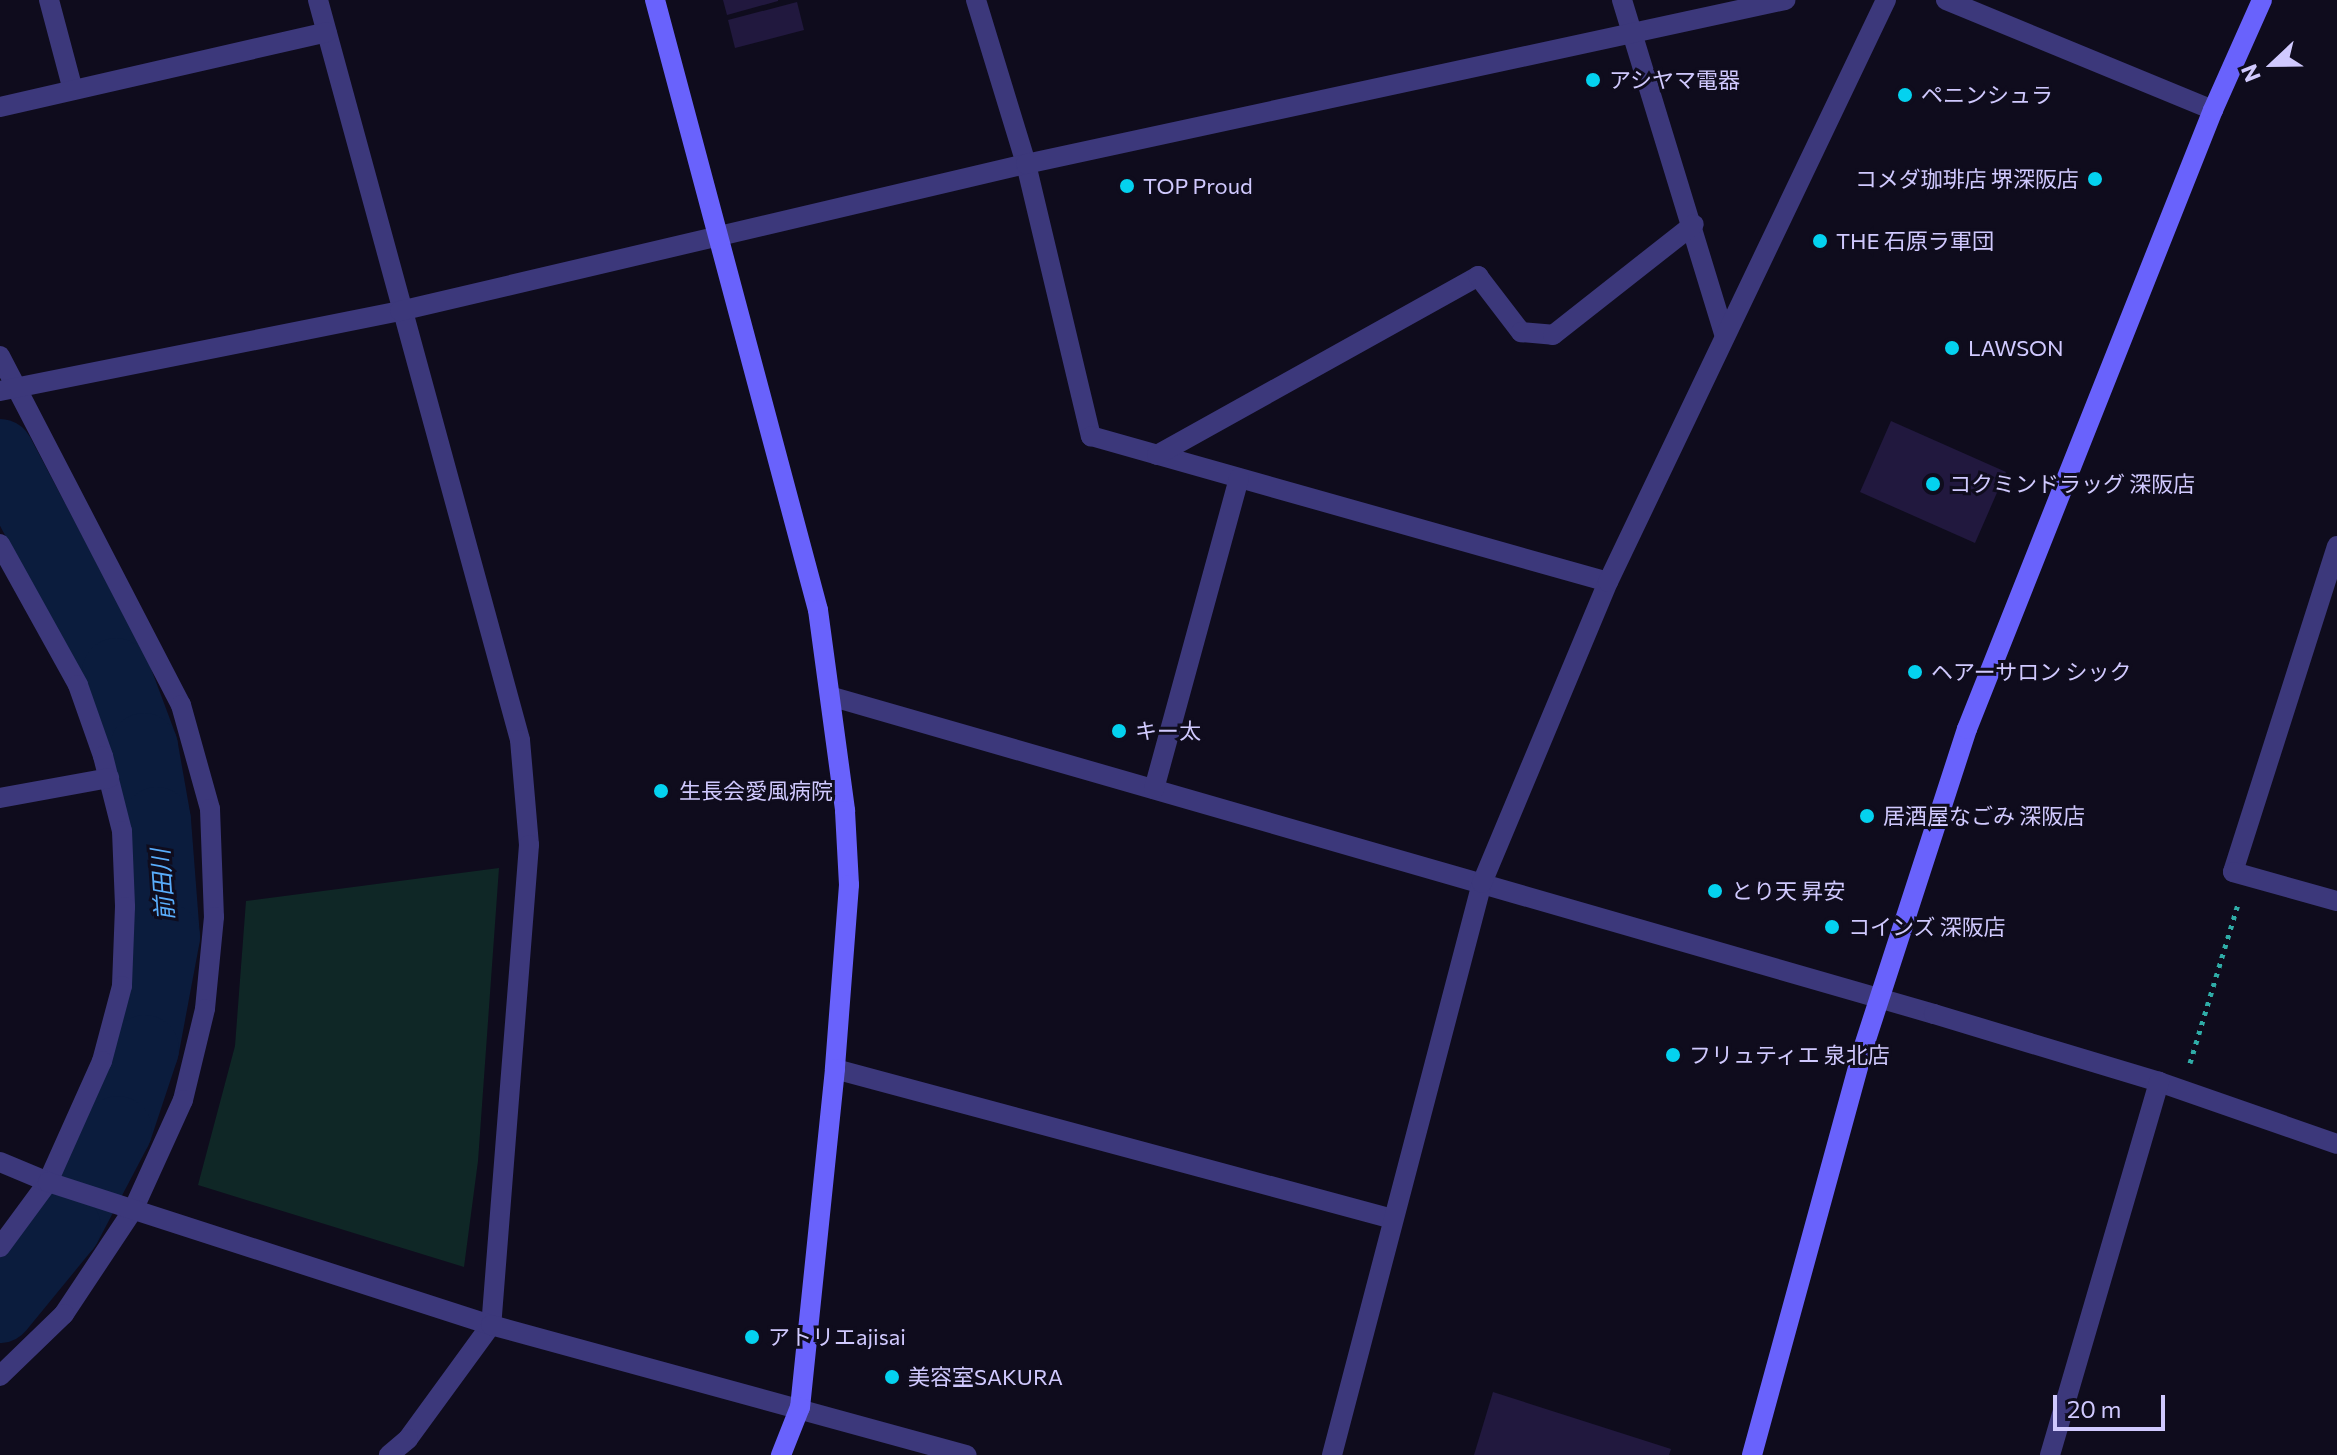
<!DOCTYPE html>
<html>
<head>
<meta charset="utf-8">
<style>
  body { margin:0 }
  #map { position:relative; width:2337px; height:1455px; overflow:hidden; background:#0f0c1d; font-family:Commissioner,"Noto Sans JP",sans-serif }
  div>[style] { position:absolute }
  [style*='--x'] { left:calc(var(--x)*1px); top:calc(var(--y)*1px); width:calc(var(--w)*1px); rotate:calc(var(--a)*1deg) }
  .green>* { inset:0; background:#0f2726 }
  .river>* { height:68px; margin:-34px; padding:0 34px; transform-origin:34px; border-radius:34px; background:#0b1c3d }
  .building>* { inset:0; background:#21183e }
  .path>* { height:5px; margin-top:-2.5px; transform-origin:0; background:repeating-linear-gradient(90deg,#2faca7 0 4px,transparent 0 10px) }
  .street>* { height:20px; margin:-10px; padding:0 10px; transform-origin:10px; border-radius:10px; background:#3c387b }
  .secondary>* { height:20px; margin:-10px; padding:0 10px; transform-origin:10px; border-radius:10px; background:#6962fc }
  .dots>* { width:22px; height:22px; translate:-50% -50%; box-sizing:border-box; border:4px solid #0f0c1d; border-radius:50% }
  span { translate:-50% -50%; white-space:nowrap; text-align:center; line-height:1.15; -webkit-text-stroke:6px #0f0c1d; paint-order:stroke }
  .poi-label { font-size:22px; color:#d0c9fe }
  .left { translate:0 -50%; text-align:left }
  .right { translate:-100% -50%; text-align:right }
  .water-label { font-size:24px; color:#59adfc; font-style:italic }
  .north { position:absolute; left:2233px; top:24px; width:80px; height:80px; -webkit-text-stroke:6px #0f0c1d; paint-order:stroke; rotate:248deg; font-size:22px; font-weight:700; line-height:32px; text-align:center; color:#d0c9fe }
  .north::after { content:''; display:block; margin:auto; width:28px; height:36px; background:#d0c9fe; clip-path:polygon(50% 0,100% 100%,50% 72%,0 100%) }
  .scale { position:absolute; left:2053px; top:1395px; width:112px; height:36px; box-sizing:border-box; border:4px solid #d0c9fe; border-top:0; padding-left:10px; font-size:24px; line-height:28px; white-space:nowrap; color:#d0c9fe; -webkit-text-stroke:6px #0f0c1d; paint-order:stroke }
</style>
</head>
<body>
<div id="map">
  <div class="green">
    <div style="clip-path:polygon(499px 868px,478px 1161px,464px 1267px,198px 1185px,235px 1046px,246px 901px)"></div>
  </div>
  <div class="river">
    <div style="--x:0;--y:453;--w:248;--a:62.1"></div>
    <div style="--x:116;--y:672;--w:80;--a:69.5"></div>
    <div style="--x:144;--y:747;--w:75;--a:80"></div>
    <div style="--x:157;--y:821;--w:116;--a:85.6"></div>
    <div style="--x:166;--y:937;--w:114;--a:100.6"></div>
    <div style="--x:145;--y:1049;--w:85;--a:108.4"></div>
    <div style="--x:118;--y:1130;--w:110;--a:117.7"></div>
    <div style="--x:67;--y:1227;--w:106;--a:129.3"></div>
  </div>
  <div class="building">
    <div style="clip-path:polygon(723px 0,778px 0,778px 1px,727px 15px)"></div>
    <div style="clip-path:polygon(797px 2px,804px 30px,735px 48px,728px 20px)"></div>
    <div style="clip-path:polygon(1891px 421px,2006px 472px,1975px 543px,1860px 492px)"></div>
    <div style="clip-path:polygon(1493px 1392px,1671px 1449px,1669px 1455px,1474px 1455px)"></div>
  </div>
  <div class="path">
    <div style="--x:2190;--y:1063;--w:166;--a:-73.2"></div>
  </div>
  <div class="street">
    <div style="--x:49;--y:0;--w:93;--a:75.1"></div>
    <div style="--x:318;--y:0;--w:767;--a:74.73"></div>
    <div style="--x:520;--y:740;--w:105;--a:85.1"></div>
    <div style="--x:529;--y:845;--w:482;--a:94.5"></div>
    <div style="--x:491;--y:1325;--w:141;--a:126.1"></div>
    <div style="--x:408;--y:1439;--w:25;--a:140"></div>
    <div style="--x:976;--y:0;--w:171;--a:73"></div>
    <div style="--x:1026;--y:164;--w:280;--a:76.6"></div>
    <div style="--x:1091;--y:436;--w:537;--a:15.77"></div>
    <div style="--x:1622;--y:0;--w:351;--a:73"></div>
    <div style="--x:1946;--y:0;--w:289;--a:22.4"></div>
    <div style="--x:0;--y:107;--w:335;--a:-12.9"></div>
    <div style="--x:0;--y:356;--w:393;--a:62.6"></div>
    <div style="--x:181;--y:705;--w:108;--a:74.4"></div>
    <div style="--x:210;--y:809;--w:108;--a:87.9"></div>
    <div style="--x:214;--y:917;--w:92;--a:95.6"></div>
    <div style="--x:205;--y:1009;--w:94;--a:103.6"></div>
    <div style="--x:183;--y:1100;--w:121;--a:114.4"></div>
    <div style="--x:133;--y:1210;--w:125;--a:123.6"></div>
    <div style="--x:64;--y:1314;--w:89;--a:135.9"></div>
    <div style="--x:0;--y:391;--w:408;--a:-11.3"></div>
    <div style="--x:400;--y:311;--w:643;--a:-13.22"></div>
    <div style="--x:1026;--y:164;--w:777;--a:-12.19"></div>
    <div style="--x:1157;--y:455;--w:368;--a:-29.1"></div>
    <div style="--x:1478;--y:276;--w:71;--a:52.5"></div>
    <div style="--x:1521;--y:332;--w:32;--a:5"></div>
    <div style="--x:1553;--y:335;--w:179;--a:-38.2"></div>
    <div style="--x:0;--y:544;--w:161;--a:61"></div>
    <div style="--x:78;--y:685;--w:75;--a:70.6"></div>
    <div style="--x:103;--y:756;--w:77;--a:75.8"></div>
    <div style="--x:122;--y:831;--w:76;--a:87.7"></div>
    <div style="--x:125;--y:907;--w:79;--a:92.2"></div>
    <div style="--x:122;--y:986;--w:78;--a:104.9"></div>
    <div style="--x:102;--y:1061;--w:133;--a:114.1"></div>
    <div style="--x:48;--y:1182;--w:81;--a:126.4"></div>
    <div style="--x:2337;--y:546;--w:342;--a:107.7"></div>
    <div style="--x:2233;--y:872;--w:108;--a:15.6"></div>
    <div style="--x:833;--y:697;--w:1146;--a:16.06"></div>
    <div style="--x:1934;--y:1014;--w:235;--a:16.8"></div>
    <div style="--x:2159;--y:1082;--w:188;--a:19.2"></div>
    <div style="--x:1154;--y:789;--w:322;--a:-74.7"></div>
    <div style="--x:0;--y:798;--w:111;--a:-10.4"></div>
    <div style="--x:835;--y:1069;--w:578;--a:15.05"></div>
    <div style="--x:0;--y:1162;--w:52;--a:22.6"></div>
    <div style="--x:48;--y:1182;--w:466;--a:17.9"></div>
    <div style="--x:491;--y:1325;--w:493;--a:15.3"></div>
    <div style="--x:1332;--y:1455;--w:591;--a:-75.31"></div>
    <div style="--x:1482;--y:883;--w:326;--a:-67.3"></div>
    <div style="--x:1608;--y:582;--w:645;--a:-64.47"></div>
    <div style="--x:2050;--y:1455;--w:389;--a:-73.7"></div>
  </div>
  <div class="secondary">
    <div style="--x:655;--y:0;--w:631;--a:75.04"></div>
    <div style="--x:818;--y:610;--w:203;--a:82.3"></div>
    <div style="--x:845;--y:811;--w:74;--a:86.9"></div>
    <div style="--x:849;--y:885;--w:185;--a:94.4"></div>
    <div style="--x:835;--y:1069;--w:340;--a:95.9"></div>
    <div style="--x:800;--y:1407;--w:52;--a:111.6"></div>
    <div style="--x:1752;--y:1455;--w:418;--a:-74.7"></div>
    <div style="--x:1862;--y:1052;--w:340;--a:-72"></div>
    <div style="--x:1967;--y:729;--w:666;--a:-68.33"></div>
    <div style="--x:2213;--y:110;--w:120;--a:-66"></div>
  </div>
  <div class="dots">
    <div style="left:1593px;top:80px;background:#04d2ef"></div>
    <div style="left:1905px;top:95px;background:#04d2ef"></div>
    <div style="left:2095px;top:179px;background:#04d2ef"></div>
    <div style="left:1127px;top:186px;background:#04d2ef"></div>
    <div style="left:1820px;top:241px;background:#04d2ef"></div>
    <div style="left:1952px;top:348px;background:#04d2ef"></div>
    <div style="left:1933px;top:484px;background:#04d2ef"></div>
    <div style="left:1915px;top:672px;background:#04d2ef"></div>
    <div style="left:1119px;top:731px;background:#04d2ef"></div>
    <div style="left:661px;top:791px;background:#04d2ef"></div>
    <div style="left:1867px;top:816px;background:#04d2ef"></div>
    <div style="left:1715px;top:891px;background:#04d2ef"></div>
    <div style="left:1832px;top:927px;background:#04d2ef"></div>
    <div style="left:1673px;top:1055px;background:#04d2ef"></div>
    <div style="left:752px;top:1337px;background:#04d2ef"></div>
    <div style="left:892px;top:1377px;background:#04d2ef"></div>
  </div>
  <div class="poi-label">
    <span class="left" style="left:1609px;top:80px">アシヤマ電器</span>
    <span class="left" style="left:1921px;top:95px">ペニンシュラ</span>
    <span class="right" style="left:2079px;top:179px">コメダ珈琲店 堺深阪店</span>
    <span class="left" style="left:1143px;top:186px">TOP Proud</span>
    <span class="left" style="left:1836px;top:241px">THE 石原ラ軍団</span>
    <span class="left" style="left:1968px;top:348px">LAWSON</span>
    <span class="left" style="left:1949px;top:484px">コクミンドラッグ 深阪店</span>
    <span class="left" style="left:1931px;top:672px">ヘアーサロン シック</span>
    <span class="left" style="left:1135px;top:731px">キー太</span>
    <span class="left" style="left:679px;top:791px">生長会愛風病院</span>
    <span class="left" style="left:1883px;top:816px">居酒屋なごみ 深阪店</span>
    <span class="left" style="left:1731px;top:891px">とり天 昇安</span>
    <span class="left" style="left:1848px;top:927px">コインズ 深阪店</span>
    <span class="left" style="left:1689px;top:1055px">フリュティエ 泉北店</span>
    <span class="left" style="left:768px;top:1337px">アトリエajisai</span>
    <span class="left" style="left:908px;top:1377px">美容室SAKURA</span>
  </div>
  <div class="water-label">
    <span style="left:162px;top:885px;rotate:-94deg">前田川</span>
  </div>
  <div class="north">N</div>
  <div class="scale">20 m</div>
</div>
</body>
</html>
